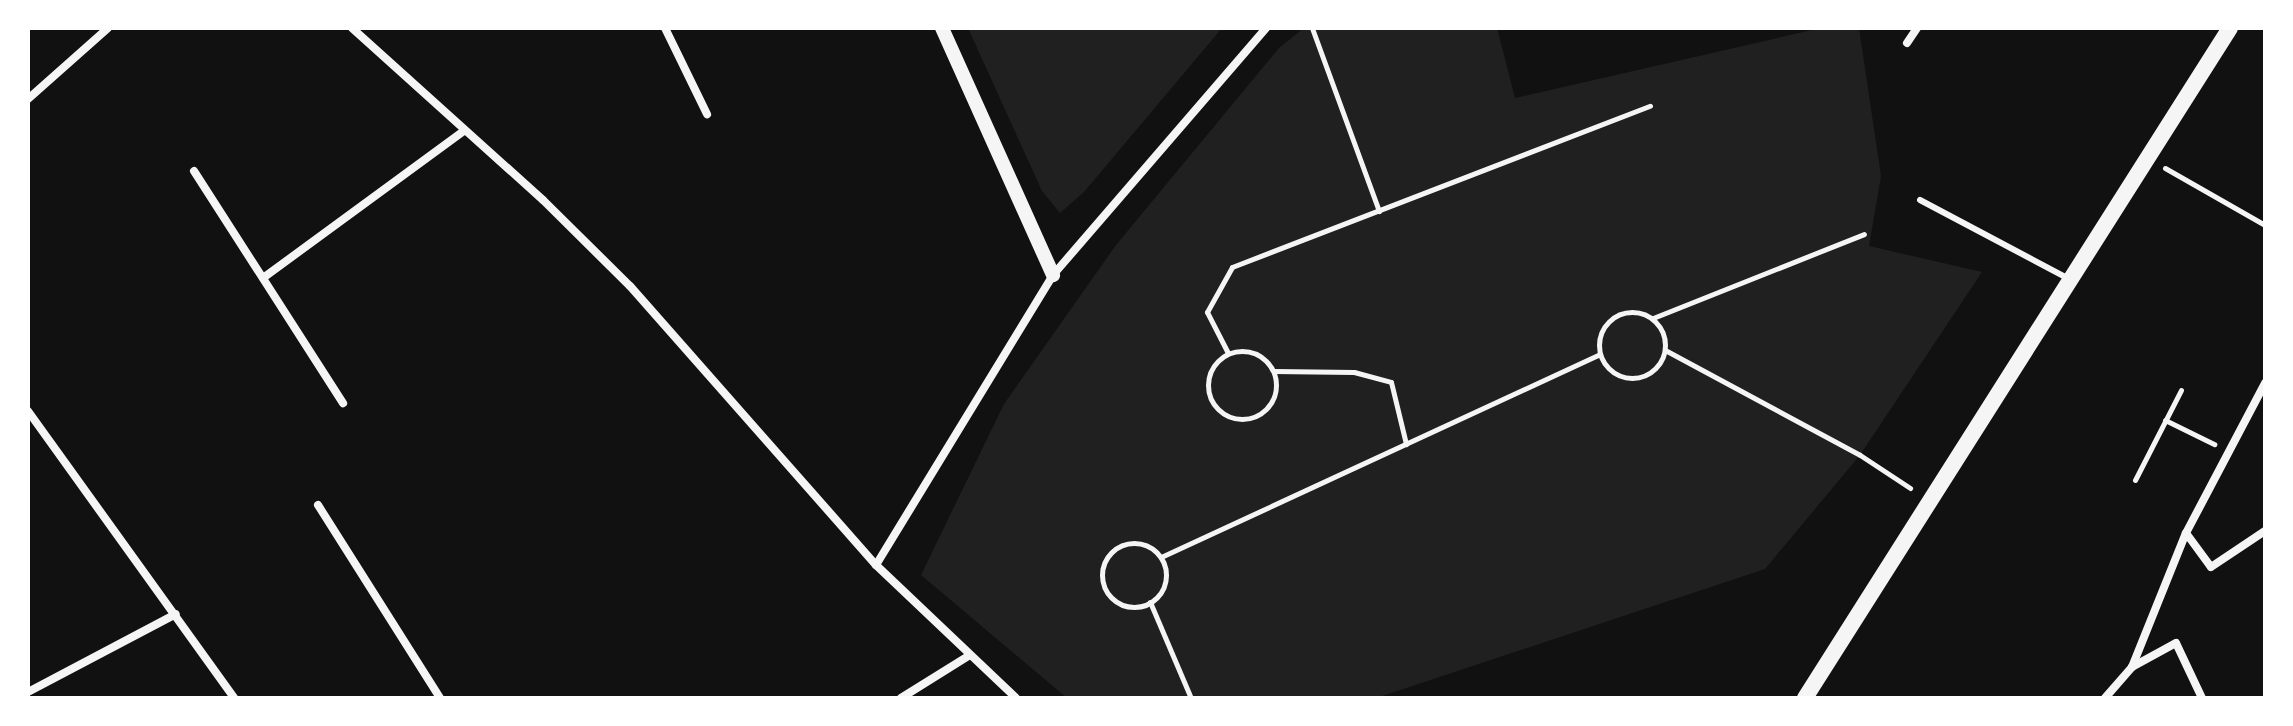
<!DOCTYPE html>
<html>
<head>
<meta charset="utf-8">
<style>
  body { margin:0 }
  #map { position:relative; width:2293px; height:726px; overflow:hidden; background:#111; font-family:Figtree,sans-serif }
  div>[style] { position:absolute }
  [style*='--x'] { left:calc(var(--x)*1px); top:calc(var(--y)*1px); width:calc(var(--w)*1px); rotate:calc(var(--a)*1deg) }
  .green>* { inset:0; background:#202020 }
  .path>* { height:5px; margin:-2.5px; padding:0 2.5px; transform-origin:2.5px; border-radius:2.5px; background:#f5f5f5 }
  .path>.ring { margin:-2.5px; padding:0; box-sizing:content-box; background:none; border:5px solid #f5f5f5; border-radius:50% }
  .service>* { height:6px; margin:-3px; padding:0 3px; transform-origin:3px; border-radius:3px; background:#f5f5f5 }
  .minor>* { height:8px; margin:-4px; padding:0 4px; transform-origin:4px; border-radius:4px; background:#f5f5f5 }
  .tertiary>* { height:14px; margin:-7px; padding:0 7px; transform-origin:7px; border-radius:7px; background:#f5f5f5 }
  .secondary>* { height:16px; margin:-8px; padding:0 8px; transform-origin:8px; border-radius:8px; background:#f5f5f5 }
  span { translate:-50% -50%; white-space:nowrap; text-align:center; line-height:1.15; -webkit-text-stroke:8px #fff; paint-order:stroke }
  .frame { position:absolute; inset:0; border:30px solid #fff; pointer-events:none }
</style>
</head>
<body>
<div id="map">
  <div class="green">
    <div style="clip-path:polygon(968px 28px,1222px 28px,1084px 192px,1060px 213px,1042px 191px)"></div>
    <div style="clip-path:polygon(1304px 28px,1497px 28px,1515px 98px,1821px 28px,1859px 28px,1881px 176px,1869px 246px,1982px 272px,1860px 455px,1765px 569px,1376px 698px,1067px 698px,921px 575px,1004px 404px,1116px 245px,1279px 48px)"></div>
  </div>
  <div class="path">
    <div style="--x:1312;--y:28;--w:195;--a:69.9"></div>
    <div style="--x:2165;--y:168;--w:115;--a:29.7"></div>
    <div class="ring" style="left:1599px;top:312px;width:61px;height:61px"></div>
    <div style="--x:1653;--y:318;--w:227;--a:-21.7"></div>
    <div style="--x:1665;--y:350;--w:221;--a:28.3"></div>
    <div style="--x:1860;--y:455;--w:60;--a:33.4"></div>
    <div class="ring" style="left:1208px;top:351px;width:63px;height:63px"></div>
    <div style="--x:1228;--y:353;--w:46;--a:-117.1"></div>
    <div style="--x:1207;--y:312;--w:51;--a:-60.9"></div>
    <div style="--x:1232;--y:267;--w:448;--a:-21.1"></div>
    <div style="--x:1274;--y:371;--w:80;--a:0.7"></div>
    <div style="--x:1354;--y:372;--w:38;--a:15"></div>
    <div style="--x:1391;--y:382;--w:64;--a:76.4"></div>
    <div style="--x:2165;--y:420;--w:55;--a:26.1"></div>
    <div style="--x:2135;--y:480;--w:101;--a:-62.9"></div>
    <div class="ring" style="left:1102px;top:543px;width:59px;height:59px"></div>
    <div style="--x:1161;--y:557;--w:482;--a:-24.8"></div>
    <div style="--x:1150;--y:602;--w:104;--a:66.9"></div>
  </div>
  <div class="service">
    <div style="--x:1920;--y:200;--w:169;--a:27.9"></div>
  </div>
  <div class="minor">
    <div style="--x:352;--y:28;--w:257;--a:42"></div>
    <div style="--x:543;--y:200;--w:122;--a:44.7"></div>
    <div style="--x:630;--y:286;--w:372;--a:48.6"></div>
    <div style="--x:876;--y:565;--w:193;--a:43.5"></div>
    <div style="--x:665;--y:28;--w:96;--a:64"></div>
    <div style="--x:1907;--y:43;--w:18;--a:-56"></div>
    <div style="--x:28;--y:99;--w:107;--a:-41.6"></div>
    <div style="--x:194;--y:171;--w:276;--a:57.3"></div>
    <div style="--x:263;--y:278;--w:250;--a:-36.2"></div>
    <div style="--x:28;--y:411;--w:353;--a:54.3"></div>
    <div style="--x:318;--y:505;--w:228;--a:57.7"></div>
    <div style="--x:2186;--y:533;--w:42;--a:53.7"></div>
    <div style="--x:2211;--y:567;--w:65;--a:-33.7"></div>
    <div style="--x:876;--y:565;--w:340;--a:-58.6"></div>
    <div style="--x:1053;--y:275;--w:326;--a:-49.2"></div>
    <div style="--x:2132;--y:667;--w:144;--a:-68.1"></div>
    <div style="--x:2186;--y:533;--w:170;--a:-62.2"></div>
    <div style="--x:28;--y:692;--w:167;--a:-27.8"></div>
    <div style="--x:901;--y:698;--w:81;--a:-31.9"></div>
    <div style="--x:2105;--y:698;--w:41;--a:-48.9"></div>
    <div style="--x:2132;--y:667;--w:50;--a:-28.6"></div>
    <div style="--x:2176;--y:643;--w:61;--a:64.7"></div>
  </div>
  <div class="tertiary">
    <div style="--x:942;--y:28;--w:271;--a:65.8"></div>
  </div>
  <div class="secondary">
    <div style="--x:1805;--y:698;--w:793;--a:-57.61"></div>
  </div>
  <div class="frame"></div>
</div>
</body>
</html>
